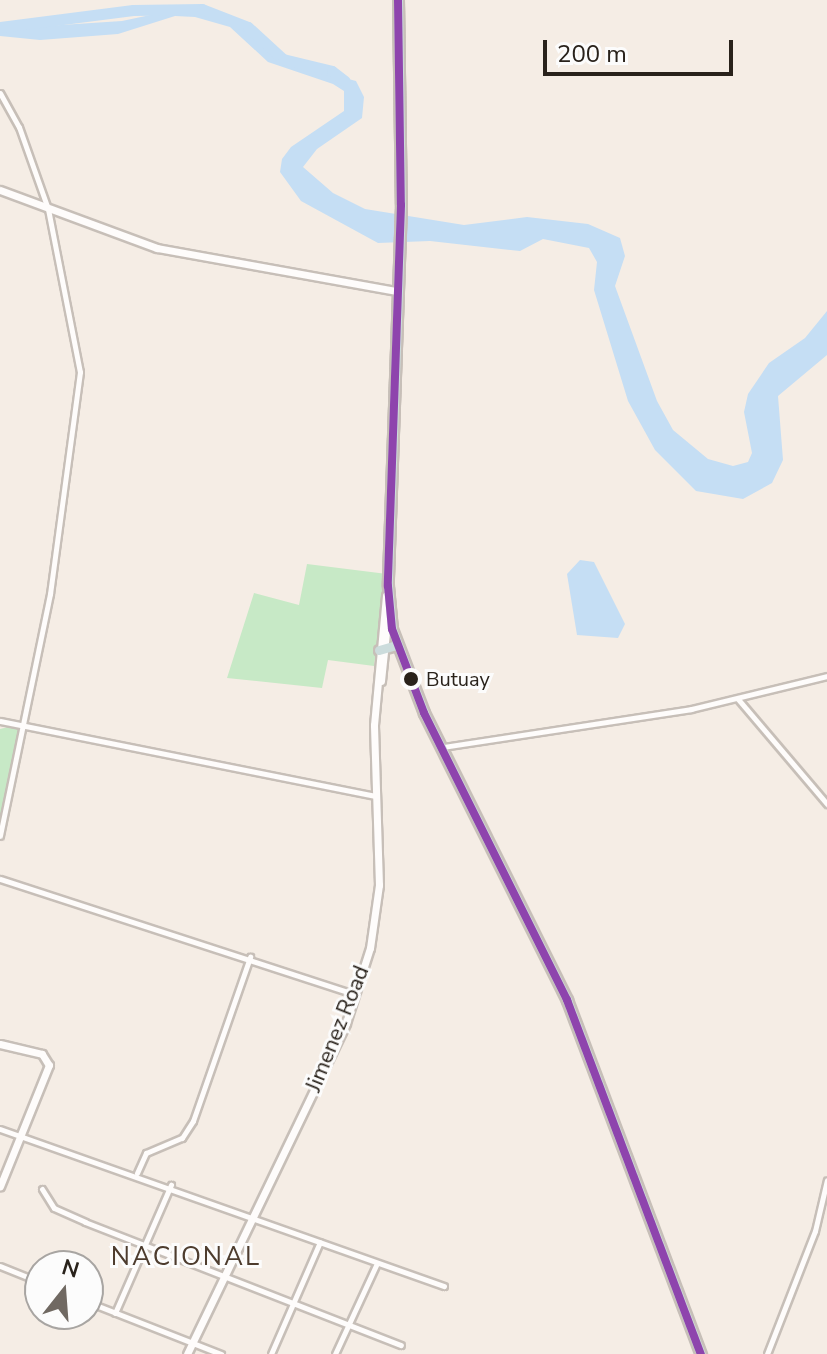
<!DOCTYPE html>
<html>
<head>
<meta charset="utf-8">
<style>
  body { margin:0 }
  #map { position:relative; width:827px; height:1354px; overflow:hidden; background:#f5ede5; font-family:"Nunito Sans",sans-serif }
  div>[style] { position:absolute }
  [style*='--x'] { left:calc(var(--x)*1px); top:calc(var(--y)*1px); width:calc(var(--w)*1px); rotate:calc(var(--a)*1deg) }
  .green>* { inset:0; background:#c7e9c6 }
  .water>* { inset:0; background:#c5def4 }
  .river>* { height:11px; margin:-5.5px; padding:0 5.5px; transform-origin:5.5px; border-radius:5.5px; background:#c5def4 }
  .roads { filter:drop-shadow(2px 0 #c7bfb8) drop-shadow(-2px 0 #c7bfb8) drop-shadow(0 2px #c7bfb8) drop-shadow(0 -2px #c7bfb8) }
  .minor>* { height:5px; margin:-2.5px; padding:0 2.5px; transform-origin:2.5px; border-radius:2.5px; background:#fefcfb }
  .tertiary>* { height:7px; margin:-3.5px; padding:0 3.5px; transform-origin:3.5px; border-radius:3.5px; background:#fefcfb }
  .secondary>* { height:7px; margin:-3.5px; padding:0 3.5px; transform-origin:3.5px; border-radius:3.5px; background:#fefcfb }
  .trunk>* { height:9px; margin:-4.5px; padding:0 4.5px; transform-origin:4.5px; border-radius:4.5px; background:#ccdcdc }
  .bus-1>* { height:8px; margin:-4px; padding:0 4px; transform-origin:4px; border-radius:4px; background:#8e44ad }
  .dots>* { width:22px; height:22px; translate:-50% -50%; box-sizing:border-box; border:4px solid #fcfcfc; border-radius:50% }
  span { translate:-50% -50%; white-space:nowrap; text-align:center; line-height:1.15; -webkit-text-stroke:6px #fcfcfc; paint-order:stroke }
  .bus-label { font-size:20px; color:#29221b }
  .left { translate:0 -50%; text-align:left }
  .street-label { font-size:22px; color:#29221b }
  .quarter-label { font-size:26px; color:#4d3c2e; letter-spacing:2px }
  .north { position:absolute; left:24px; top:1250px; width:80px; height:80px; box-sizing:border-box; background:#fcfcfc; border:2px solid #a8a5a2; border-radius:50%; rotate:17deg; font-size:22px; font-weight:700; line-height:32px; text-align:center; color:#29221b }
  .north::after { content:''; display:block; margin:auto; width:28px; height:36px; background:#706962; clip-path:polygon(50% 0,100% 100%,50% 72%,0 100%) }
  .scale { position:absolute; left:543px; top:40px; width:190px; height:36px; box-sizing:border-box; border:4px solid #29221b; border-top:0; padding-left:10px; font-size:24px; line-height:28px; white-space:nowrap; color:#29221b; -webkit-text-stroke:6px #fcfcfc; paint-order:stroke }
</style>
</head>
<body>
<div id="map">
  <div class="green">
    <div style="clip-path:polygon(307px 564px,387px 574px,374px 666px,328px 660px,322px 688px,227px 678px,254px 593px,299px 605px)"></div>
    <div style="clip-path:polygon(20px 724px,0 819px,0 729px)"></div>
  </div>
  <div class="water">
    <div style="clip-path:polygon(179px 9px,220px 16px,244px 29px,280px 61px,356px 81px,364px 97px,362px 118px,317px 149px,303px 167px,333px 193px,365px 209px,464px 225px,527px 217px,588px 224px,620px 238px,625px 256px,615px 286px,657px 401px,673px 430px,708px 459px,733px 466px,748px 462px,752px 453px,744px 412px,748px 394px,769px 363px,805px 338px,827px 311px,827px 355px,778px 396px,783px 460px,772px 483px,743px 499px,696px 491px,655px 450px,628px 401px,594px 290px,597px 262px,589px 248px,543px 239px,520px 251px,430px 241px,378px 243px,301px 201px,280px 172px,282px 159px,291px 147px,344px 111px,344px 91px,333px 84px,268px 62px,230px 27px,195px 17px,175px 16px,118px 34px,40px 40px,0 36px,0 29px,122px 21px)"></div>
    <div style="clip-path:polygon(580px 560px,594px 562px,625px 624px,618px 638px,577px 635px,567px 574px)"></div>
  </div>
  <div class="river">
    <div style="--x:0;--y:27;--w:134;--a:-7.3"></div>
    <div style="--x:133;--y:10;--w:69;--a:-0.8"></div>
    <div style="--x:202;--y:9;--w:49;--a:21.4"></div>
    <div style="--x:248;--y:27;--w:47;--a:42.4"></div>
    <div style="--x:283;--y:59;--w:50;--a:13.8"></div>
    <div style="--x:332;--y:71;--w:16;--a:38"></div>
  </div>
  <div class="roads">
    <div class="minor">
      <div style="--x:0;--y:93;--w:39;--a:61"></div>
      <div style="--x:19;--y:127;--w:87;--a:70.5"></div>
      <div style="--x:48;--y:209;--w:166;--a:78.9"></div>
      <div style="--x:80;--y:372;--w:224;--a:97.7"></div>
      <div style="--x:50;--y:594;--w:247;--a:101.7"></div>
      <div style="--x:738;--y:699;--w:138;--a:49.7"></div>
      <div style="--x:0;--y:721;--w:383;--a:11.3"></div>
      <div style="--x:443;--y:747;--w:251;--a:-8.7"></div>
      <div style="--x:691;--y:709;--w:140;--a:-13.6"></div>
      <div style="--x:0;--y:879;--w:374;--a:18"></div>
      <div style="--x:0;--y:1129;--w:471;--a:19.5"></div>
      <div style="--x:137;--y:1173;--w:22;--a:-66"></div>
      <div style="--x:146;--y:1153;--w:39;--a:-23"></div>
      <div style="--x:182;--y:1138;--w:20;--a:-57"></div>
      <div style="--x:193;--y:1121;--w:174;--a:-70.8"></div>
      <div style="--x:42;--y:1189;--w:22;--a:58"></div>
      <div style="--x:54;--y:1208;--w:34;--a:24"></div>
      <div style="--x:85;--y:1222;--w:339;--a:21.3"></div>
      <div style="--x:0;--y:1266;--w:43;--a:21.8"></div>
      <div style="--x:88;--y:1302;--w:143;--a:21.4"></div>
      <div style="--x:115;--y:1313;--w:140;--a:-66.4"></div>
      <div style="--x:271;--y:1354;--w:122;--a:-66.4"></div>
      <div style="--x:335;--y:1354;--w:100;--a:-65.2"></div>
      <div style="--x:767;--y:1354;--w:132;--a:-68.7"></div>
      <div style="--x:815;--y:1231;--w:52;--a:-76.8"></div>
    </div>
    <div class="tertiary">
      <div style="--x:0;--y:190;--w:167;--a:20.3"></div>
      <div style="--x:157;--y:248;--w:243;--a:10.2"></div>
      <div style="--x:0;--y:1044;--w:43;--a:13.4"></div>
      <div style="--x:42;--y:1054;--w:13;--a:58"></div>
      <div style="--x:49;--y:1065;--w:131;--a:112"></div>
    </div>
    <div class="secondary">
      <div style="--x:381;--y:681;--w:68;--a:-84.1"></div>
      <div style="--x:187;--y:1354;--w:367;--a:-64.3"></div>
      <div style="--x:346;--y:1023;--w:79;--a:-72.3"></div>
      <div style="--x:370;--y:948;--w:64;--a:-81.9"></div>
      <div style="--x:379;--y:885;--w:160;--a:-91.8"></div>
      <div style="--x:374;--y:725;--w:130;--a:-84.7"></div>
    </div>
    <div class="trunk">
      <div style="--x:398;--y:0;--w:205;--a:89.2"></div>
      <div style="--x:401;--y:205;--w:381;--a:92"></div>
      <div style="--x:388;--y:586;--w:43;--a:84.7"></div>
      <div style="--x:392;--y:629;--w:90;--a:69.1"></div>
      <div style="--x:424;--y:713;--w:321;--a:63.5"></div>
      <div style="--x:567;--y:1000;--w:379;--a:69.3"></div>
      <div style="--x:379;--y:650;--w:18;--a:-16"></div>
    </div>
  </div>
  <div class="bus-1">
    <div style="--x:398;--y:0;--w:205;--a:89.2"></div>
    <div style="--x:401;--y:205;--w:381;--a:92"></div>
    <div style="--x:388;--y:586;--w:43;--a:84.7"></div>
    <div style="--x:392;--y:629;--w:90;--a:69.1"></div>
    <div style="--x:424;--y:713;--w:321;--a:63.5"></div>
    <div style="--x:567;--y:1000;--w:379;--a:69.3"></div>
  </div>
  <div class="dots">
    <div style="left:411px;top:679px;background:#29221b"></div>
  </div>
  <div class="bus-label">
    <span class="left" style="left:426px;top:679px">Butuay</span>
  </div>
  <div class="street-label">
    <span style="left:338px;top:1029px;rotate:-68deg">Jimenez Road</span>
  </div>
  <div class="quarter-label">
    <span style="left:186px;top:1257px">NACIONAL</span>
  </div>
  <div class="north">N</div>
  <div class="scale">200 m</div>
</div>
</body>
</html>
